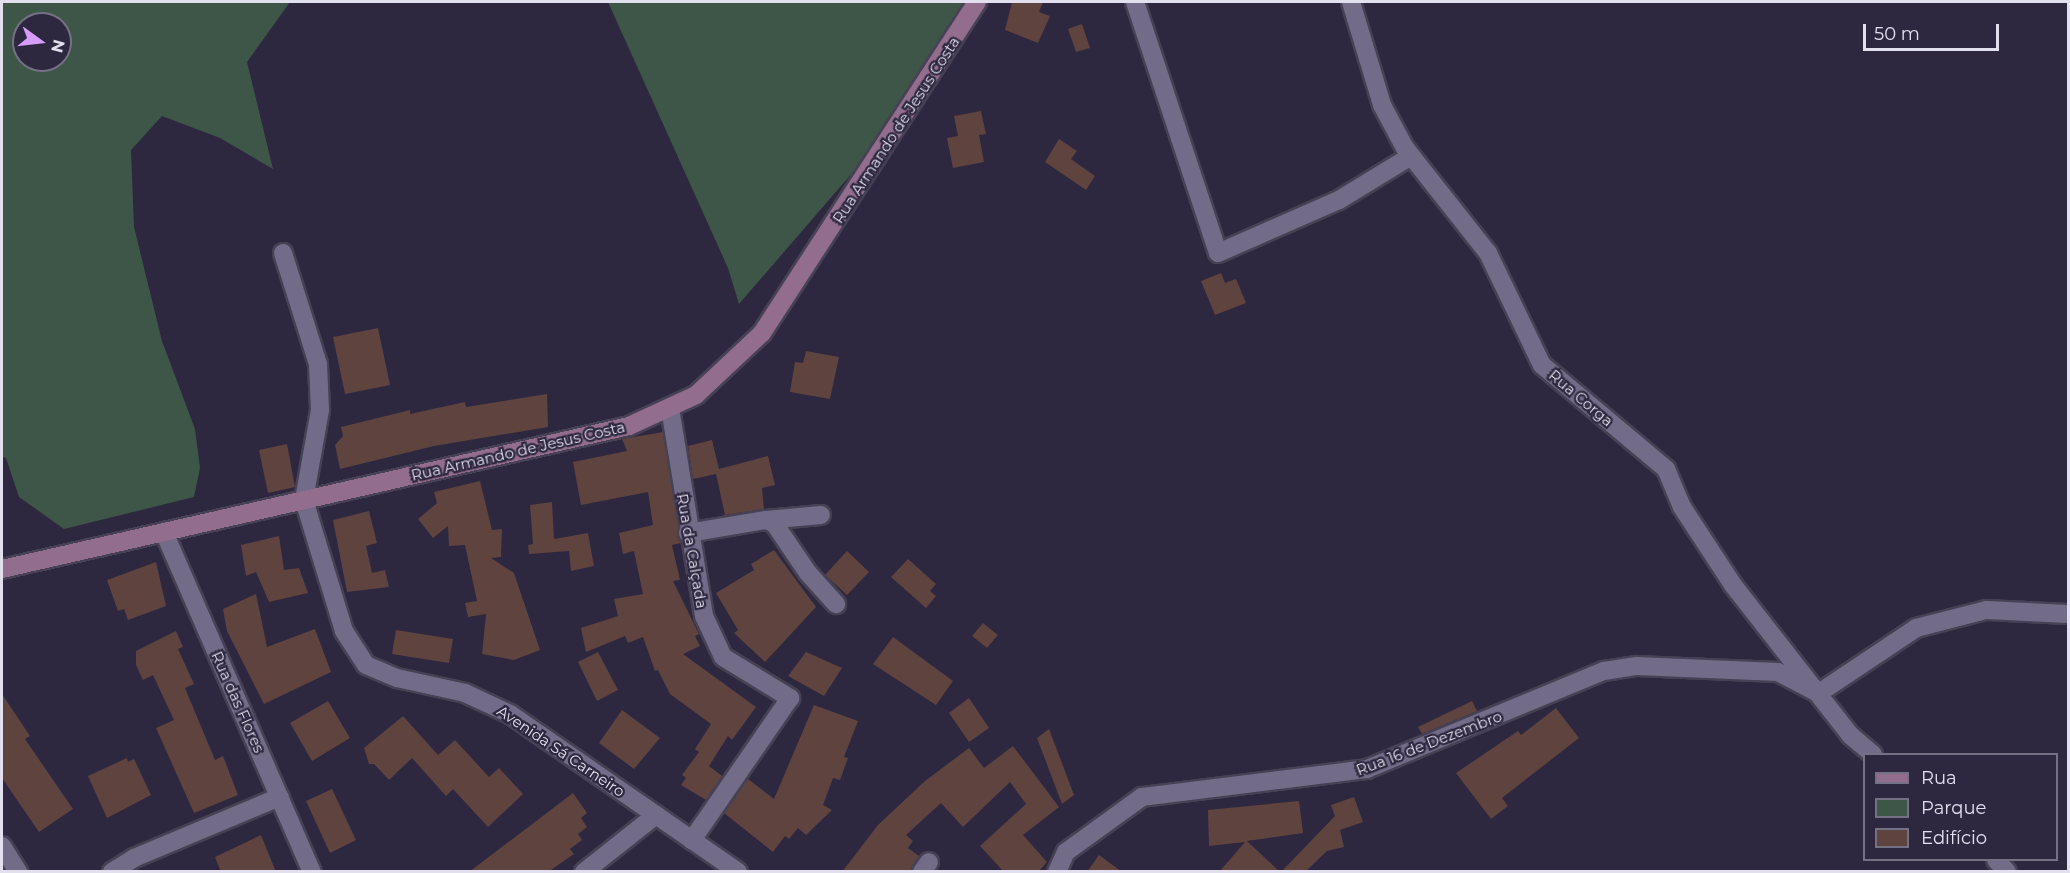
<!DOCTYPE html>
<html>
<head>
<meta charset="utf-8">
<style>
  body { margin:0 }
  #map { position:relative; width:2070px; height:873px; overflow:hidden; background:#2d273f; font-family:Montserrat,sans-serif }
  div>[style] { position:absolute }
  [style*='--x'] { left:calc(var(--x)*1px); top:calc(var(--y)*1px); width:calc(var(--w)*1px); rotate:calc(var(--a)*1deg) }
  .green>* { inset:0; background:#3e5648 }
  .building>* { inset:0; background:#5f433f }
  .roads { filter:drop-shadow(2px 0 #464155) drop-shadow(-2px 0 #464155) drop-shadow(0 2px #464155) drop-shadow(0 -2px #464155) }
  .street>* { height:18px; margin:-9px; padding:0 9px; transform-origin:9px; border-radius:9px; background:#726c88 }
  .secondary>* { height:18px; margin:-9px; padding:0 9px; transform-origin:9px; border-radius:9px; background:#936d8e }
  span { translate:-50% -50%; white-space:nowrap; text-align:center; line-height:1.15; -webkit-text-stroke:4.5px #2d273f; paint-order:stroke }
  .street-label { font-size:15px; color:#e2dfef }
  .frame { position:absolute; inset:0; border:3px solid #e2dfef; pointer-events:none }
  .legend { position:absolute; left:1863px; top:753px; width:195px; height:108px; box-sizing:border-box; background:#2d273f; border:2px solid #757185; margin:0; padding:8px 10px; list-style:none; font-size:18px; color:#e2dfef }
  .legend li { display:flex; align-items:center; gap:12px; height:30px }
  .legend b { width:30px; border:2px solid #757185 }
  .north { position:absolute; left:12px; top:12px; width:60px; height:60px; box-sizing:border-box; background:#2d273f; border:2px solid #757185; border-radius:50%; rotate:105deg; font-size:16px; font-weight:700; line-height:24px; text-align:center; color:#e2dfef }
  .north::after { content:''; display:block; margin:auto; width:21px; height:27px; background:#d79bf9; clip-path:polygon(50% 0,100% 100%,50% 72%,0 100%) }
  .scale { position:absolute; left:1863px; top:24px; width:136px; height:27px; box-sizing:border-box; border:3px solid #e2dfef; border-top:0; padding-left:8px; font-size:18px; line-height:21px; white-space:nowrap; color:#e2dfef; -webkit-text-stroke:4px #2d273f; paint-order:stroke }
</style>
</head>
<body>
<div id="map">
  <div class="green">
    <div style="clip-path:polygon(evenodd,2px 2px,290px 2px,247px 62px,273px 169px,220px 138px,162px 116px,131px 150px,134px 227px,162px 341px,195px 429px,200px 468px,194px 497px,64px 529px,19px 497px,6px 458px,2px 457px,2px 2px,24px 24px,60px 24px,60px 60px,24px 60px,24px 24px)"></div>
    <div style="clip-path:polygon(608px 2px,964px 2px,917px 98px,739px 304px,728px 268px)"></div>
  </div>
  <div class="building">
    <div style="clip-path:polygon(1012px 2px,1043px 2px,1039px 12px,1050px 16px,1038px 43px,1005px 30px)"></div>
    <div style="clip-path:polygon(1082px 24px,1090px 48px,1076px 52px,1068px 29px)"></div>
    <div style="clip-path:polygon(981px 111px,986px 134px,979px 135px,984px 162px,953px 168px,947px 138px,958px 136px,954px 116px)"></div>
    <div style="clip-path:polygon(1059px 139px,1077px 151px,1071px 159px,1095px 176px,1086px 190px,1045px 162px)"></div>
    <div style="clip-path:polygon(1221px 273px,1225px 283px,1236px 279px,1246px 303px,1215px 315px,1201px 281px)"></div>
    <div style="clip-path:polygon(378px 328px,390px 385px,345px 394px,333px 337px)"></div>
    <div style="clip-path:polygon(806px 351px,839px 357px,830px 399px,790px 392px,795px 362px,803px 363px)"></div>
    <div style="clip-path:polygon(547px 394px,548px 427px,434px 446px,340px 469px,335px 445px,343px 436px,341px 427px,410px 410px,410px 414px,465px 402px,466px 407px)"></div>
    <div style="clip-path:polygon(663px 432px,681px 543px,672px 545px,680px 580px,673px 581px,699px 634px,695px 636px,700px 646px,683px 654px,756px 707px,732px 740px,728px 736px,709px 766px,722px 776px,706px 800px,681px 785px,686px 778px,682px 775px,699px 752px,695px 749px,711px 724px,670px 694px,658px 670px,655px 671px,643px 637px,628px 643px,625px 636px,586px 652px,581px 628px,618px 616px,614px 599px,643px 594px,634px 551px,623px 554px,619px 533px,653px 525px,648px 492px,581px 505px,573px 462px,627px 451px,622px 439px)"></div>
    <div style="clip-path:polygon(712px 440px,719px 469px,768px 456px,775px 485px,762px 488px,764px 509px,725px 515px,716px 474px,693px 479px,688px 446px)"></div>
    <div style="clip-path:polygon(287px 444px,295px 487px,268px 493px,259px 450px)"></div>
    <div style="clip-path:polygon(480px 481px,492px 530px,502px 529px,501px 557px,491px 558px,514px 573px,540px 650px,514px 660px,482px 654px,486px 614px,468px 617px,465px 603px,477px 601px,465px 545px,449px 546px,448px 526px,433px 538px,418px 519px,437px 503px,434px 492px)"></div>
    <div style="clip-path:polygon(552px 502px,554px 539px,588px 533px,594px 566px,571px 571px,569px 551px,529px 554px,528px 545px,533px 544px,530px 505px)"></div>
    <div style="clip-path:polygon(369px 511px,377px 543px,366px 546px,372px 573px,385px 570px,389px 587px,347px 592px,333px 520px)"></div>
    <div style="clip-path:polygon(279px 536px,284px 570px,299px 568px,308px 593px,269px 602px,256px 572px,246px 576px,241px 545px)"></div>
    <div style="clip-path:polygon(774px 550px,816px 607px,765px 662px,734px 633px,738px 630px,716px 593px,754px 570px,751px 564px)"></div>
    <div style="clip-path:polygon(847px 551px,869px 572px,847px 595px,825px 575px)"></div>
    <div style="clip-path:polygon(908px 559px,936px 584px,930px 591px,936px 596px,926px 608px,891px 577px)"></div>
    <div style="clip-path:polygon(156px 562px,166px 606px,128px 620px,124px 609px,118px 611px,107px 580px)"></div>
    <div style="clip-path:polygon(256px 594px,267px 647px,315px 629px,331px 672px,264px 704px,227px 631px,223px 609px)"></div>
    <div style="clip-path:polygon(983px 623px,998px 635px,987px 648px,972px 636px)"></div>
    <div style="clip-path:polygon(396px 630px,453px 639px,449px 663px,392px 654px)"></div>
    <div style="clip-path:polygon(176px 631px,183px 647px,178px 649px,194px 684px,185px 688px,215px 760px,223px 756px,238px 795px,194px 813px,156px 728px,174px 720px,153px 675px,143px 680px,136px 665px,136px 651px)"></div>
    <div style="clip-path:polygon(893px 637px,953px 681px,936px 705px,873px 664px)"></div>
    <div style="clip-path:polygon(598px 652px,618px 690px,597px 701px,578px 662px)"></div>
    <div style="clip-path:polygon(806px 652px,842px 668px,824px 696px,788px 676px)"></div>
    <div style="clip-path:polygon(2px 694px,30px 736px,25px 739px,73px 809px,39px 832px,2px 778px)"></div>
    <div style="clip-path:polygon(969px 698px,989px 728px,969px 742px,949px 713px)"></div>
    <div style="clip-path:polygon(328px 701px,350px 738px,312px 761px,290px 723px)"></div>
    <div style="clip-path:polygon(1472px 701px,1477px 711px,1422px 734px,1418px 727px)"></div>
    <div style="clip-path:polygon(814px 705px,858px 721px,844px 757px,848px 758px,840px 780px,833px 778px,823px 805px,832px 810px,806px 835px,798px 828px,789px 839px,785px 836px,773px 852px,724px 813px,748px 779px,774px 799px)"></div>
    <div style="clip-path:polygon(1556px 708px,1579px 738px,1502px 798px,1508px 806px,1491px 819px,1456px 773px,1518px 731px,1521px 735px)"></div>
    <div style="clip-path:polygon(622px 710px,660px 738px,634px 769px,599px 743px)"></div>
    <div style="clip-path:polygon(403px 716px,438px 755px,455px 740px,489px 777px,499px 768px,523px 794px,488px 827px,453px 789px,446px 796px,412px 758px,389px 780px,374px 764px,369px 764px,364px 748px)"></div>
    <div style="clip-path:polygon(1049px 729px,1074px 795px,1062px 804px,1037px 738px)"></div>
    <div style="clip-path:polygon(1013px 746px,1059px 807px,1023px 835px,1047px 862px,1038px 872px,1004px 872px,980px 846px,1026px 804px,1010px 782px,963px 827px,941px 803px,906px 835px,913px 841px,908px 848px,919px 856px,911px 872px,842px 872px,878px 825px,925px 781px,969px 748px,984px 768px)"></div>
    <div style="clip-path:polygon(127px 758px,128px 762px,134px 759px,151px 795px,107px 818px,88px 776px)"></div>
    <div style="clip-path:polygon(332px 789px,356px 840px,330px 853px,306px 801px)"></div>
    <div style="clip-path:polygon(573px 793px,587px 813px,581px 818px,587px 827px,578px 834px,582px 840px,570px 849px,574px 854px,548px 872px,469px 872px)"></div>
    <div style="clip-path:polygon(1354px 797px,1363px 822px,1340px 830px,1344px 847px,1327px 851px,1305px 872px,1281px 872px,1335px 816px,1331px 805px)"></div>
    <div style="clip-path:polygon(1299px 801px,1303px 833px,1247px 841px,1280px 872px,1219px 872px,1245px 842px,1209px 846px,1208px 810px)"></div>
    <div style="clip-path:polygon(261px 835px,276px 872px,221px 872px,215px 857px)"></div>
    <div style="clip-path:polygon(1099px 855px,1122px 872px,1087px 872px)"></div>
  </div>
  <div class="roads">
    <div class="street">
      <div style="--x:1135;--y:2;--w:264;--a:71.7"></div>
      <div style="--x:1218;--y:253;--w:132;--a:-23.7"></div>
      <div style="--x:1339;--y:200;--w:84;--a:-31.4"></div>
      <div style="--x:1351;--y:2;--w:108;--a:73.2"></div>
      <div style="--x:1382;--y:105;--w:49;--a:61.9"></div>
      <div style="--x:1405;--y:148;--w:134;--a:51.7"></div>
      <div style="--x:1488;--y:253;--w:124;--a:64.3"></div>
      <div style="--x:1542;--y:365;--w:162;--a:40"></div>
      <div style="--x:1666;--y:469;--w:41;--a:67.2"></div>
      <div style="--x:1682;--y:507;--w:93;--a:56.8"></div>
      <div style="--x:1733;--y:585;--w:190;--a:52"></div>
      <div style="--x:1850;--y:735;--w:30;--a:40"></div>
      <div style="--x:283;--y:253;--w:116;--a:72.5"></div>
      <div style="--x:318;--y:364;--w:46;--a:87.5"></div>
      <div style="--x:320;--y:410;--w:91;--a:100.1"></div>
      <div style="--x:304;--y:500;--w:137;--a:73"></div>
      <div style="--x:344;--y:631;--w:40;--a:57.1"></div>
      <div style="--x:366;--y:665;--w:34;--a:23"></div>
      <div style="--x:397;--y:678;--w:70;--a:12.4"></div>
      <div style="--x:465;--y:693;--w:50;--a:25"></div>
      <div style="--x:510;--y:714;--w:277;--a:34.7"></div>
      <div style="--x:670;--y:408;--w:211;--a:80.7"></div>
      <div style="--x:704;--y:616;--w:45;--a:65.1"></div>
      <div style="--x:723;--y:657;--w:79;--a:31.5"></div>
      <div style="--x:790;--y:698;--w:173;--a:124.6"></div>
      <div style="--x:766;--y:520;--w:55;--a:-5.2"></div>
      <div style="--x:164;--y:532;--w:371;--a:66.5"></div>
      <div style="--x:688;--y:533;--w:79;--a:-9.5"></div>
      <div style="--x:766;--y:520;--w:9;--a:21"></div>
      <div style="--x:774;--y:523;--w:60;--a:55.8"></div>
      <div style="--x:808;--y:573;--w:42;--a:47.9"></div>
      <div style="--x:1819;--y:693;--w:117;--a:-33.8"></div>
      <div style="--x:1916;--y:628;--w:72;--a:-14.4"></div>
      <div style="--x:1986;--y:610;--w:82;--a:2.8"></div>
      <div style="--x:2;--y:846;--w:31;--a:58"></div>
      <div style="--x:1996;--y:860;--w:16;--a:47"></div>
      <div style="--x:112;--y:872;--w:26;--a:-32"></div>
      <div style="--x:134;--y:858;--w:158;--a:-22.7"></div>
      <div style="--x:584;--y:872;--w:92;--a:-38.4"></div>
      <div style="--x:922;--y:872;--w:12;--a:-55"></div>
      <div style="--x:1057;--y:872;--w:22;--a:-66"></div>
      <div style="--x:1066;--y:852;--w:94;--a:-35.9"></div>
      <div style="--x:1142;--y:797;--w:227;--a:-7.1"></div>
      <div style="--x:1367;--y:769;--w:256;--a:-22.5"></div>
      <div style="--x:1604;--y:671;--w:33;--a:-9"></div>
      <div style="--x:1637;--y:666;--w:141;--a:2.4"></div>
      <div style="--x:1778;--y:672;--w:41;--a:27.8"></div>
    </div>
    <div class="secondary">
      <div style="--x:2;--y:569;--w:643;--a:-12.85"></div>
      <div style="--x:629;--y:426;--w:74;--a:-24.8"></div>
      <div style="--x:696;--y:395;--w:91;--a:-43.2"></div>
      <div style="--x:762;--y:333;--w:395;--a:-57"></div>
    </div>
  </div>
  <div class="street-label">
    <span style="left:896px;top:130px;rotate:-57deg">Rua Armando de Jesus Costa</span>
    <span style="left:1581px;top:398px;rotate:40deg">Rua Corga</span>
    <span style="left:518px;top:451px;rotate:-13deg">Rua Armando de Jesus Costa</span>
    <span style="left:692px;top:551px;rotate:80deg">Rua da Calçada</span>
    <span style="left:238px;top:702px;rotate:66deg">Rua das Flores</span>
    <span style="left:1429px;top:743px;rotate:-21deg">Rua 16 de Dezembro</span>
    <span style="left:561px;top:751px;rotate:34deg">Avenida Sá Carneiro</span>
  </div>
  <div class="frame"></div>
  <ul class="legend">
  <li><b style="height:8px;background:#936d8e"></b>Rua</li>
  <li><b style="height:16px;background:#3e5648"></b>Parque</li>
  <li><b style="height:16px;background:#5f433f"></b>Edifício</li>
  </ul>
  <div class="north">N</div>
  <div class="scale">50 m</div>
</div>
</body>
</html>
